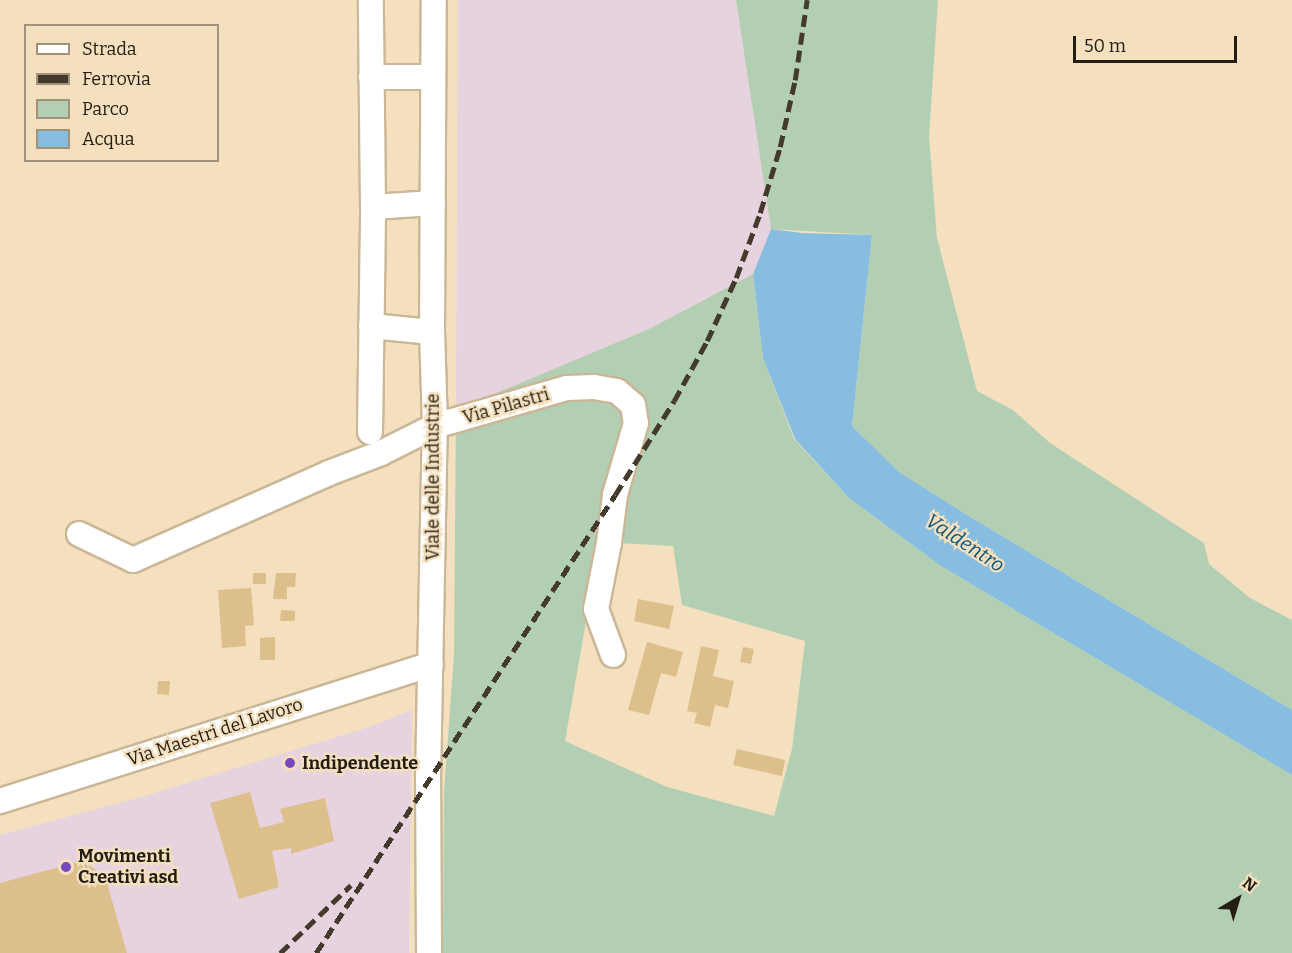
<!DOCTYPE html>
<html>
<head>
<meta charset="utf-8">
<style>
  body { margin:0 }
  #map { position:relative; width:1292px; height:953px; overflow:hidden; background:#f4e0bf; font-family:Bitter,serif }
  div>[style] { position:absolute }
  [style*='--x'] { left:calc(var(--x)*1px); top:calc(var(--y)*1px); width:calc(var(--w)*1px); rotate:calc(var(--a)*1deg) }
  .industrial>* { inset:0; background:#e7d2df }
  .green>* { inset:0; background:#b2cfb4 }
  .water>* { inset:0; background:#86bde0 }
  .building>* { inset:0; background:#ddbf8b }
  .roads { filter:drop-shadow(2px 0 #cab797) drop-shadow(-2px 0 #cab797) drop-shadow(0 2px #cab797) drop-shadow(0 -2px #cab797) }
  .minor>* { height:24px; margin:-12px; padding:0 12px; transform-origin:12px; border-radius:12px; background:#fff }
  .rail>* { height:4.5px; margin-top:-2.25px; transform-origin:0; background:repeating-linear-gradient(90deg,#433a2b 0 12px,transparent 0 18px) }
  .dots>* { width:16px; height:16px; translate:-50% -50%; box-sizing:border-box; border:3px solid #f4e0bf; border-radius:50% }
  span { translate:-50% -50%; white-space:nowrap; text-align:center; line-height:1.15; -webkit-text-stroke:4.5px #f4e0bf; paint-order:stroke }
  .street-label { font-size:18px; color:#241d11 }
  .poi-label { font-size:18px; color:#241d11; font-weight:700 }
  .left { translate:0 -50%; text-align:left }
  .water-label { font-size:20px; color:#135678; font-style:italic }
  .legend { position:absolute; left:24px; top:24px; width:195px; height:138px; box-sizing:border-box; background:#f4e0bf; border:2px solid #a19279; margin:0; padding:8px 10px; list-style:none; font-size:18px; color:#241d11 }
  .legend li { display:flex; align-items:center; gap:12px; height:30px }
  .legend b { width:30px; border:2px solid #a19279 }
  .north { position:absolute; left:1208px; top:869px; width:60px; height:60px; -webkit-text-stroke:4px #f4e0bf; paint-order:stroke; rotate:38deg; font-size:16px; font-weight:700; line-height:24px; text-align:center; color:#241d11 }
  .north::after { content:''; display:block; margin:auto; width:21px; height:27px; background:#241d11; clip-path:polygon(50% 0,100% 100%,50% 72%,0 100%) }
  .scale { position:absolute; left:1073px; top:36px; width:164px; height:27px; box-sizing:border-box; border:3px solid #241d11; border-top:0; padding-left:8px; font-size:18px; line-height:21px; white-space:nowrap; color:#241d11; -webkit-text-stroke:4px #f4e0bf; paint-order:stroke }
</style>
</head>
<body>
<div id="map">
  <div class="industrial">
    <div style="clip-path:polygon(458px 0,736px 0,771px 229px,753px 274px,651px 328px,456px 410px)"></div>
    <div style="clip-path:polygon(412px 710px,409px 953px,0 953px,0 835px,145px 796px,369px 727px)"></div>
  </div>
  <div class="green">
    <div style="clip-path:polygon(736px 0,938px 0,929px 137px,937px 238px,977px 391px,1013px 410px,1050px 443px,1204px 543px,1209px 564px,1250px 598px,1292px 620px,1292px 710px,967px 515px,899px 472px,852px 426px,872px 235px,771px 229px)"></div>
    <div style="clip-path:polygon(evenodd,753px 274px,763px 358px,794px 439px,849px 498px,941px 566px,1292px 775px,1292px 953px,443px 953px,444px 792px,454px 654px,456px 410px,651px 328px,753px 274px,600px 542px,673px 546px,682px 605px,805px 641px,792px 749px,774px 816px,667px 787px,565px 741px,600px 542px)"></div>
  </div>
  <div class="water">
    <div style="clip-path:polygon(771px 229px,802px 233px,872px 235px,852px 426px,899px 472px,967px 515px,1292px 710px,1292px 775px,941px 566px,849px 498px,795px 439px,763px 358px,753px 274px)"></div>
  </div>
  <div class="building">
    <div style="clip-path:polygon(253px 573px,266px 573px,266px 584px,253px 584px)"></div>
    <div style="clip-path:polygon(276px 573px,296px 573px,295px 587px,287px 587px,287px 599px,273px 599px)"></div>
    <div style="clip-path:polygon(251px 588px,254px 625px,245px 626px,246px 646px,222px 648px,218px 590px)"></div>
    <div style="clip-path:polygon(638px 599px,674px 606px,669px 629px,634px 621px)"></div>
    <div style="clip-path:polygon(281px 610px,295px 611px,295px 621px,280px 621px)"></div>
    <div style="clip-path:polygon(275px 637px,275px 660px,260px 660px,260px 638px)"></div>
    <div style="clip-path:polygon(647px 642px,683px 652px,676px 677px,661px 673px,649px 715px,628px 710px)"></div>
    <div style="clip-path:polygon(701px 646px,719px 650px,713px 676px,734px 681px,728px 708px,715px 705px,710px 727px,694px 723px,697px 713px,687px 711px)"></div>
    <div style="clip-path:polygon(743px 647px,754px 649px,751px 664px,740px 662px)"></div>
    <div style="clip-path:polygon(158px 681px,170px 681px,169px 695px,157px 694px)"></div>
    <div style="clip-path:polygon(737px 749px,785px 760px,782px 776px,733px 765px)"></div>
    <div style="clip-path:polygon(250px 792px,260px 828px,284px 822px,280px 809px,325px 798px,334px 841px,291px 854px,291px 848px,272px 851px,279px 887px,239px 899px,210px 803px)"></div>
    <div style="clip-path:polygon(82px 861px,105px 876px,127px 953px,0 953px,0 883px)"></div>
  </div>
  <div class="roads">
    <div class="minor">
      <div style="--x:371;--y:77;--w:62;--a:0"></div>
      <div style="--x:373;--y:207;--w:60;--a:-3.8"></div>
      <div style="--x:371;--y:326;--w:61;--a:5.6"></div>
      <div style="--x:370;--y:432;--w:225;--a:-89.2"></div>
      <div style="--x:373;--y:207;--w:207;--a:-90.6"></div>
      <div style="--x:79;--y:534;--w:60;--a:25.7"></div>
      <div style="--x:133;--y:560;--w:214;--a:-23.9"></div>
      <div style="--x:329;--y:473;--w:56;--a:-21"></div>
      <div style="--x:381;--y:453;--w:60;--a:-26.6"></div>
      <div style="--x:435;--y:426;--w:137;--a:-16.1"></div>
      <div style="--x:567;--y:388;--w:27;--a:-2"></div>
      <div style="--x:594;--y:387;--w:23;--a:10"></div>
      <div style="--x:617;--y:391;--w:21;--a:41"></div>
      <div style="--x:633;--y:405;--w:18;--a:81"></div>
      <div style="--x:636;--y:423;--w:75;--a:106.3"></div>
      <div style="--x:615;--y:495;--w:48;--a:97.1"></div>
      <div style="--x:609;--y:543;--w:67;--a:101.1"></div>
      <div style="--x:596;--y:609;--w:49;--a:69.7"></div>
      <div style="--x:0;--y:801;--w:452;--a:-17.6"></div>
      <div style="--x:429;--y:953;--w:173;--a:-90.3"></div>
      <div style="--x:428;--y:780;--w:354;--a:-88.9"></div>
      <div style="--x:435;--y:426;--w:94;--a:-91.8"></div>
      <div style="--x:432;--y:332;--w:332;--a:-89.7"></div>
    </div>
  </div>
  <div class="rail">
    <div style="--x:280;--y:953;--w:98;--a:-43.8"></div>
    <div style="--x:316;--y:953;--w:547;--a:-56.86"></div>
    <div style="--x:615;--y:495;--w:111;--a:-57.9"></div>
    <div style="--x:674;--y:401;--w:68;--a:-61.2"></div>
    <div style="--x:707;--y:341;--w:69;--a:-65.3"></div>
    <div style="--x:736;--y:278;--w:69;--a:-69.7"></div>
    <div style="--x:760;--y:213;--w:69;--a:-73.1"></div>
    <div style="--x:780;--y:147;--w:69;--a:-77.4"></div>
    <div style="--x:795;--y:80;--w:81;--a:-81.5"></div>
  </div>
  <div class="dots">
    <div style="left:290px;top:763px;background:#7947be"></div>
    <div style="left:66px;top:867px;background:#7947be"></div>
  </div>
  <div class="street-label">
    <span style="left:506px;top:406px;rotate:-16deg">Via Pilastri</span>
    <span style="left:433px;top:477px;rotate:-90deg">Viale delle Industrie</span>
    <span style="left:215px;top:732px;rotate:-18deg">Via Maestri del Lavoro</span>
  </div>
  <div class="poi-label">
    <span class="left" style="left:302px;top:763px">Indipendente</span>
    <span class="left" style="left:78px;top:867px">Movimenti<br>Creativi asd</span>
  </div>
  <div class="water-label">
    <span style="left:965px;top:543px;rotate:33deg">Valdentro</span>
  </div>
  <ul class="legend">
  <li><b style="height:8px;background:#fff"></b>Strada</li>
  <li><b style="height:8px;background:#433a2b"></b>Ferrovia</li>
  <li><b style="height:16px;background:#b2cfb4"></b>Parco</li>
  <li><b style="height:16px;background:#86bde0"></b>Acqua</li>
  </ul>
  <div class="north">N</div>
  <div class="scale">50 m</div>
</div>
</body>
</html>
